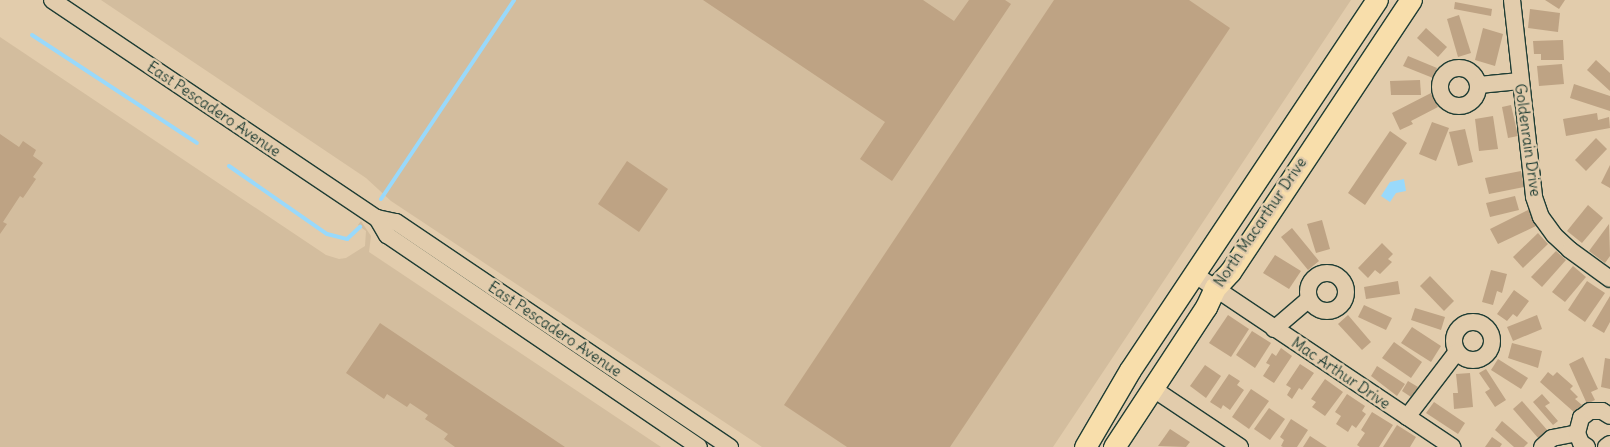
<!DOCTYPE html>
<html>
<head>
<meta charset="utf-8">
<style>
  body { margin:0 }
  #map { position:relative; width:1610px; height:447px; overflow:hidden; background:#e2ccac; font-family:Delius,sans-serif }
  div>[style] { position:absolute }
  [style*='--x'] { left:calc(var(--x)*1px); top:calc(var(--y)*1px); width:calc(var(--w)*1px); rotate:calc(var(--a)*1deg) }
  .built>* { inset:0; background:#d3bd9e }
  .water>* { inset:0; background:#99d9fb }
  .stream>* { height:4px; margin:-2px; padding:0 2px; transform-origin:2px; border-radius:2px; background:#99d9fb }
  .building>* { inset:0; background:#bea384 }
  .roads { filter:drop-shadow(1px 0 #1f3d34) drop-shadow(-1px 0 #1f3d34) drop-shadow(0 1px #1f3d34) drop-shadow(0 -1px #1f3d34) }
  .minor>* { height:16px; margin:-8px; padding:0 8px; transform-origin:8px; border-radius:8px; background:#e2ccac }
  .minor>.ring { margin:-8px; padding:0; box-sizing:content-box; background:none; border:16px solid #e2ccac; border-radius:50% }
  .major>* { height:21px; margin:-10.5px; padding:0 10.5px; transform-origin:10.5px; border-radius:10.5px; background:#f8deab }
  span { translate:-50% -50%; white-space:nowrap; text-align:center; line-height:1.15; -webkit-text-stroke:5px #e2ccac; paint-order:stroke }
  .street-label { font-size:15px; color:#1f3d34 }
</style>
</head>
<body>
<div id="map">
  <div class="built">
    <div style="clip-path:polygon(101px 0,1351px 0,1053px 447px,762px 447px,391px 201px,366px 178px)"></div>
    <div style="clip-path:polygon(0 37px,326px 255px,339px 259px,346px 258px,365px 246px,366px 231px,358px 225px,361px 221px,371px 236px,369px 252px,661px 447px,0 447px)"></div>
  </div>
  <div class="water">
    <div style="clip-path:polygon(1404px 179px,1406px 191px,1396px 193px,1390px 202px,1381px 196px,1390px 182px)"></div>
  </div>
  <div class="stream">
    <div style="--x:32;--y:35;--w:197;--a:33.2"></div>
    <div style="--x:229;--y:166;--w:119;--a:34.8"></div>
    <div style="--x:327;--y:234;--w:21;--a:14"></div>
    <div style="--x:347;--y:239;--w:18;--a:-43"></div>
    <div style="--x:381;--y:199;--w:239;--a:-56.2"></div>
  </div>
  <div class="building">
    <div style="clip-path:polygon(703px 0,923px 0,954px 21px,969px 0,1005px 0,1011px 4px,892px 181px,860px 159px,885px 122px)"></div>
    <div style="clip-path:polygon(1054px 0,1189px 0,1230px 28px,950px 447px,847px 447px,784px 405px)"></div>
    <div style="clip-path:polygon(1545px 0,1565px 0,1559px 9px)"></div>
    <div style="clip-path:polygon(1455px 2px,1492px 9px,1491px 16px,1454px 9px)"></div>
    <div style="clip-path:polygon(1530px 9px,1560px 13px,1558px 32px,1528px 28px)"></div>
    <div style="clip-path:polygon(1459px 15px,1471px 53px,1458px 57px,1447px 19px)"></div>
    <div style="clip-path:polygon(1426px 28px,1447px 47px,1438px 57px,1417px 38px)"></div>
    <div style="clip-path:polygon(1483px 28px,1503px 34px,1495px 66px,1475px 60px)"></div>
    <div style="clip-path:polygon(1563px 40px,1564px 60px,1541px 60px,1541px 54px,1534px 54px,1533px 41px)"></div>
    <div style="clip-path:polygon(1408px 56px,1437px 68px,1433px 78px,1403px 66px)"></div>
    <div style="clip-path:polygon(1596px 60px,1610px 73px,1610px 91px,1587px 70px)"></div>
    <div style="clip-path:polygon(1562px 64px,1564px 84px,1539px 86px,1537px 66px)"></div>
    <div style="clip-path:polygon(1420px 80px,1421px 95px,1391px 95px,1390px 81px)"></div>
    <div style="clip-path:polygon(1574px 84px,1610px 96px,1610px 111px,1570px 98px)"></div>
    <div style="clip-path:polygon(1431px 93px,1438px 107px,1411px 121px,1413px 124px,1400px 130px,1392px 113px)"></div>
    <div style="clip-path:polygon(1511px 105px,1518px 136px,1508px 138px,1502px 107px)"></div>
    <div style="clip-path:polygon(1597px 113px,1598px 120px,1609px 117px,1610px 128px,1566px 136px,1563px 119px)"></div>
    <div style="clip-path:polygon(1493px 116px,1498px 149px,1479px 151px,1475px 119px)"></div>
    <div style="clip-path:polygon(1432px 122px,1449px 128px,1436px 161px,1419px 154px)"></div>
    <div style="clip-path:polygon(1465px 129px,1473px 162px,1458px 166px,1449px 132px)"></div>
    <div style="clip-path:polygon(1390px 131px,1407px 143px,1365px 205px,1348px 193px)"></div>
    <div style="clip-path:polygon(0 134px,19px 147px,23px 141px,36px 150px,33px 156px,43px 163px,33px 177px,36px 179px,23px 198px,20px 196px,3px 222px,7px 224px,0 234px)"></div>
    <div style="clip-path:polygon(1596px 138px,1607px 149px,1586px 171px,1575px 160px)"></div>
    <div style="clip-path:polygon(627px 161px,668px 189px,639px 232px,598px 204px)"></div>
    <div style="clip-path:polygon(1610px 165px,1610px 188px,1601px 183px)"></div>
    <div style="clip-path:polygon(1521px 171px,1524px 187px,1489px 194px,1485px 178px)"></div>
    <div style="clip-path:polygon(1515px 196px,1519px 210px,1490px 217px,1486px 203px)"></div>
    <div style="clip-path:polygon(1588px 205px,1603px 218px,1582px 243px,1567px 231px)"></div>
    <div style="clip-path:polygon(1530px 209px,1538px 225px,1498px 244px,1490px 229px)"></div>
    <div style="clip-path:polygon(1322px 220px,1330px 249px,1316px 253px,1307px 224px)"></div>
    <div style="clip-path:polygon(1609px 224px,1610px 256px,1605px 263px,1589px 251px)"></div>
    <div style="clip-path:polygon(1292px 228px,1319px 261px,1308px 270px,1281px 237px)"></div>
    <div style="clip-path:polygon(1538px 233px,1548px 244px,1523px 268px,1513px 257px)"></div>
    <div style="clip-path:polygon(1382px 243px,1393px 254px,1388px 259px,1392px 262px,1380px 274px,1375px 270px,1368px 278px,1358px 268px)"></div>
    <div style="clip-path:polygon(1556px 251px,1566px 260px,1542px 287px,1531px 277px)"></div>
    <div style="clip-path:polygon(1275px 255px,1301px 271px,1289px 289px,1263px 273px)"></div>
    <div style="clip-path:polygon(1573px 266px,1586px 277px,1565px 302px,1552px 292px)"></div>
    <div style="clip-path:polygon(1491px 270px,1507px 274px,1502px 293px,1497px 291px,1493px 305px,1482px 302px)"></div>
    <div style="clip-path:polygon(1430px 276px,1454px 301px,1444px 311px,1420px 286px)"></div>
    <div style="clip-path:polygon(1398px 281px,1400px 294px,1366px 299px,1364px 287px)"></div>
    <div style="clip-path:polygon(1587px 281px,1605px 293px,1585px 322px,1568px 310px)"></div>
    <div style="clip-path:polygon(1514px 290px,1529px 301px,1517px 317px,1513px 314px,1507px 321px,1497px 314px)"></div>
    <div style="clip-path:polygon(1610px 296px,1610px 322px,1604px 333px,1592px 326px)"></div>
    <div style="clip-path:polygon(1364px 305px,1392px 318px,1386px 330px,1358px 317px)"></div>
    <div style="clip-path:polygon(1415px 308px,1445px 317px,1441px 330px,1411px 320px)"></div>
    <div style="clip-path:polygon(1228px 315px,1249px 329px,1231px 357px,1209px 343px)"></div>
    <div style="clip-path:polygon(1348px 315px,1371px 342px,1362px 350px,1338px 324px)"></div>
    <div style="clip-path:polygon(1537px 315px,1542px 329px,1513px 341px,1507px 327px)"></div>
    <div style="clip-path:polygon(380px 323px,565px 447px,455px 447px,444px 439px,448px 434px,425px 419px,428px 415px,410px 403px,407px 407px,387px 394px,384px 399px,346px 373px)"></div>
    <div style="clip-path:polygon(1412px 327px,1441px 346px,1431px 362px,1401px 343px)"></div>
    <div style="clip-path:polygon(1252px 331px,1271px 343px,1255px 368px,1236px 355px)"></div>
    <div style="clip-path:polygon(1394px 342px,1422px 362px,1411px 378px,1382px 358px)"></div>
    <div style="clip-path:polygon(1512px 343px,1542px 351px,1538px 368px,1508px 358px)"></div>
    <div style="clip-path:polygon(1281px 348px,1292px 356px,1274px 383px,1263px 376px,1270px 365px,1266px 363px,1272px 353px,1276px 356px)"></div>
    <div style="clip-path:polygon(1583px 357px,1598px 389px,1591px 392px,1595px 400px,1587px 404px,1569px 364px)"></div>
    <div style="clip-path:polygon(1605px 358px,1610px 359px,1610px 389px,1601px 387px)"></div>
    <div style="clip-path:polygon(1498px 359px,1528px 378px,1521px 389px,1491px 370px)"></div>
    <div style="clip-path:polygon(1300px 364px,1314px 373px,1302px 390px,1299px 388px,1292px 399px,1287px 395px,1291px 388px,1286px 385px)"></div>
    <div style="clip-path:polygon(1205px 365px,1221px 376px,1206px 398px,1190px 386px)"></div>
    <div style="clip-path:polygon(1377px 366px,1405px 384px,1397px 396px,1371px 376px)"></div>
    <div style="clip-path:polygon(1486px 369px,1506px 400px,1495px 407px,1485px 392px,1490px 389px,1479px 373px)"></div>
    <div style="clip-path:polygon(1548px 372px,1553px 376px,1557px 372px,1573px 386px,1570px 389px,1578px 397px,1575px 399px,1582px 405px,1575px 413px,1540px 382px)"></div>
    <div style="clip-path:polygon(1470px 373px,1473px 407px,1454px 409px,1453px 393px,1458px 393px,1456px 374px)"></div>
    <div style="clip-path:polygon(1229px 374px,1240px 381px,1237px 385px,1244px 390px,1230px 410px,1223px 405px,1221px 409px,1210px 402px)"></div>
    <div style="clip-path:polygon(1325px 379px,1343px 392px,1325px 416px,1312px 407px,1316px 402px,1311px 399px)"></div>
    <div style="clip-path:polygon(1408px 381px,1418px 387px,1411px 397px,1402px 391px)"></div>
    <div style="clip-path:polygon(1251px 389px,1269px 401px,1249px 429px,1232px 417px)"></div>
    <div style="clip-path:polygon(1347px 394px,1365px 406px,1362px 411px,1366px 414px,1356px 428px,1352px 425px,1348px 432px,1336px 424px,1341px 416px,1335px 412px)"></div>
    <div style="clip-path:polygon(1542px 394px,1550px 403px,1545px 406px,1558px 421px,1553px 425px,1533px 402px)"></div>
    <div style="clip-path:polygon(1522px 401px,1548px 431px,1539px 439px,1513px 409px)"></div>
    <div style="clip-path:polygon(1434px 402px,1465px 423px,1458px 434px,1426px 413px)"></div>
    <div style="clip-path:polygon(1269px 408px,1285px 419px,1270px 440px,1254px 429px)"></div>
    <div style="clip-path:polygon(1372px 412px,1393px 425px,1379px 447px,1360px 447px,1357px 445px,1365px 433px,1361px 430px)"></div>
    <div style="clip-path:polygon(1291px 419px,1308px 430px,1297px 447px,1283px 447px,1281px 446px,1284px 440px,1280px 437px)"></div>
    <div style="clip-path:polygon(1502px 421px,1528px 443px,1524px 447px,1514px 447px,1495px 430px)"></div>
    <div style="clip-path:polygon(1397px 425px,1416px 437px,1410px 447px,1383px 447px)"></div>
    <div style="clip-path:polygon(1170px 429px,1190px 442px,1186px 447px,1158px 446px)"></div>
    <div style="clip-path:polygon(1310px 436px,1327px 447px,1303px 447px)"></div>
    <div style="clip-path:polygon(1492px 437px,1502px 444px,1500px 447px,1485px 447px)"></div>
  </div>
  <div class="roads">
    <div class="minor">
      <div style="--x:52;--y:0;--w:391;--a:33.9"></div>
      <div style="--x:377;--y:218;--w:19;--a:12"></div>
      <div style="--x:396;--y:222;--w:403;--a:34"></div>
      <div style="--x:1512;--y:0;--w:198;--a:83.6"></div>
      <div style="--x:1534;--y:197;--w:21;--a:71"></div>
      <div style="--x:1541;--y:217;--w:22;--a:54"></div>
      <div style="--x:1554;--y:235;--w:22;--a:43"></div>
      <div style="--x:1570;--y:250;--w:49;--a:35.9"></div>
      <div class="ring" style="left:1440px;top:68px;width:22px;height:22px"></div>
      <div style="--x:1479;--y:85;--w:41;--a:-5.6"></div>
      <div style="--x:377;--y:218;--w:20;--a:60"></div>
      <div style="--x:387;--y:235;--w:377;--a:34.2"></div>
      <div class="ring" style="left:1308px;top:273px;width:22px;height:22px"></div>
      <div style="--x:1194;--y:274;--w:311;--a:33.8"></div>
      <div class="ring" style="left:1454px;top:322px;width:22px;height:22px"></div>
      <div style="--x:1274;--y:329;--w:46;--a:-40.6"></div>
      <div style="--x:1152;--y:388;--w:106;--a:33.8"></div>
      <div style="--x:1407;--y:417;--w:81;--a:-52.6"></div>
      <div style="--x:1542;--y:447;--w:13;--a:-42"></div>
      <div style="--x:1552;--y:438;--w:25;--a:-11"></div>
      <div style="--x:1587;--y:447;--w:7;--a:-146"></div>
      <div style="--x:1581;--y:443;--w:11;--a:-112"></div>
      <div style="--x:1577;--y:433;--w:16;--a:-75"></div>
      <div style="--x:1581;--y:418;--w:11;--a:-38"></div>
      <div style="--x:1590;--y:411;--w:12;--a:0"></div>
      <div style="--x:1602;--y:411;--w:9;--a:32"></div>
      <div style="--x:1606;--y:447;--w:5;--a:-37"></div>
    </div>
    <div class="major">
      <div style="--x:1085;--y:447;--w:89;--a:-59.7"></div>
      <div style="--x:1130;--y:370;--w:445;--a:-56.3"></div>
      <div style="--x:1114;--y:447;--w:168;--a:-56.7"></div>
      <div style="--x:1206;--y:307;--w:21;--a:-65"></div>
      <div style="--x:1215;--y:288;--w:22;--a:-47"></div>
      <div style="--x:1230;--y:272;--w:327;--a:-56.4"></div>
    </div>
  </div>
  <div class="street-label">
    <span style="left:214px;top:109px;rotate:34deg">East Pescadero Avenue</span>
    <span style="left:1528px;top:140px;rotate:82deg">Goldenrain Drive</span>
    <span style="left:1260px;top:222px;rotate:-56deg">North Macarthur Drive</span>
    <span style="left:555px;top:329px;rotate:34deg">East Pescadero Avenue</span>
    <span style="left:1341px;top:373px;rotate:34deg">Mac Arthur Drive</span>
  </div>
</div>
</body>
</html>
